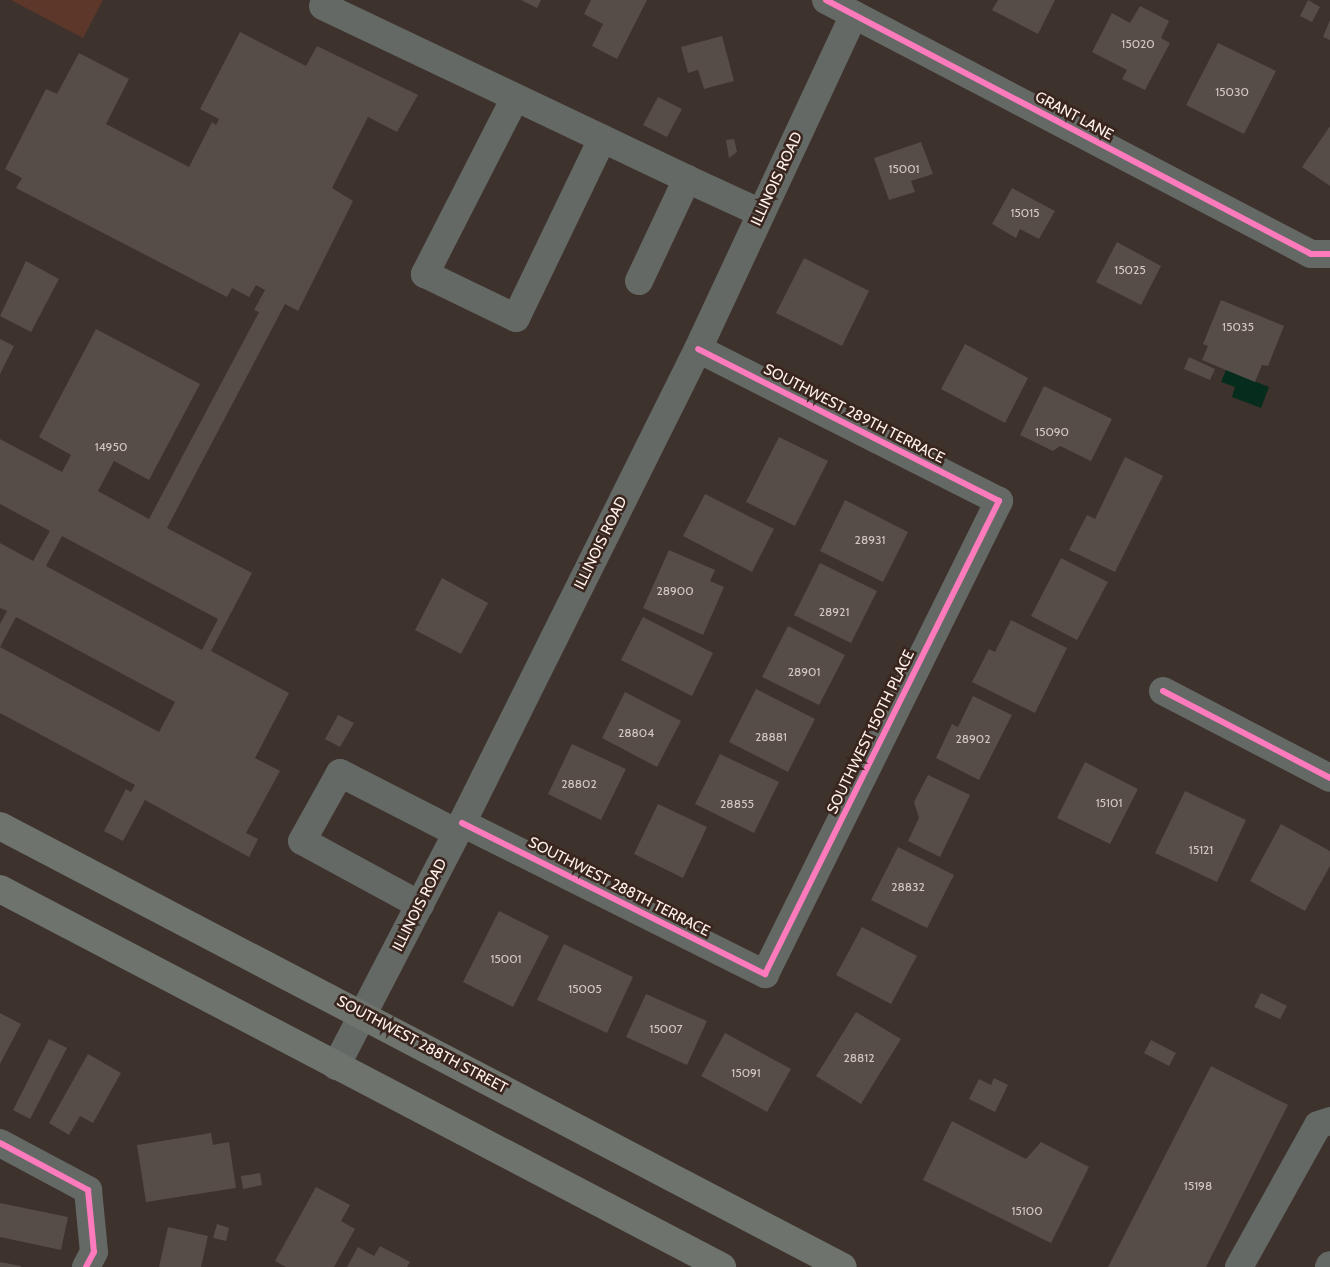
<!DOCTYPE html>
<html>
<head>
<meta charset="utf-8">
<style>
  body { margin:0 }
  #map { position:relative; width:1330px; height:1267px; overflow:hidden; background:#3e322d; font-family:Cabin,sans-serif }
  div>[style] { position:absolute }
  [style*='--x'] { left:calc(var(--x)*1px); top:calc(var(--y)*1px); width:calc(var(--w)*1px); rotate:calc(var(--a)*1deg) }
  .green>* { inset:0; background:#5c372a }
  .water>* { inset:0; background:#062c1d }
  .building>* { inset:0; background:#564c48 }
  .minor>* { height:28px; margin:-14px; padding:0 14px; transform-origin:14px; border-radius:14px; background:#656965 }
  .major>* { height:28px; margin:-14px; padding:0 14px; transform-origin:14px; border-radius:14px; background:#6e736e }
  .cycleway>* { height:6px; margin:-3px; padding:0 3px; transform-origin:3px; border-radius:3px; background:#fd7abc }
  span { translate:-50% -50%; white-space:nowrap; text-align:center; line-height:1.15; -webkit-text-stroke:5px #39251e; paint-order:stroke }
  .number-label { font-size:12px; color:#d4c7c2 }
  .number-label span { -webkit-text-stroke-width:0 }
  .street-label { font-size:15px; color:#fef0eb }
</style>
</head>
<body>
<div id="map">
  <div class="green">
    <div style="clip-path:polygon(11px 0,103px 0,83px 38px)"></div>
  </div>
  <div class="water">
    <div style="clip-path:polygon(1226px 370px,1269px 387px,1261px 408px,1232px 397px,1235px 387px,1221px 382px)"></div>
  </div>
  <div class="building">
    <div style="clip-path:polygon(521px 0,541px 0,537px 8px)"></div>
    <div style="clip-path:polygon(591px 0,647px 0,617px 59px,592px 46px,603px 24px,584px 14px)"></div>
    <div style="clip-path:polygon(998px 0,1055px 0,1038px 34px,992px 10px)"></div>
    <div style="clip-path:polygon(1308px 0,1320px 7px,1312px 22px,1300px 16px)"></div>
    <div style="clip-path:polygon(1140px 6px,1169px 21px,1161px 38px,1170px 43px,1145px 90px,1122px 79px,1127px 70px,1092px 52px,1112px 13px,1130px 23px)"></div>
    <div style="clip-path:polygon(1330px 20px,1330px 40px,1323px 37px)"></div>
    <div style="clip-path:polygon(evenodd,240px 32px,306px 66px,317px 46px,418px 95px,397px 132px,368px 117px,332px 188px,353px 201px,298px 311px,285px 304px,167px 528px,252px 573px,211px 651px,289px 693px,255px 758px,280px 771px,246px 833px,258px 839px,249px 857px,145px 800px,123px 841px,104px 831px,126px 789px,131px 792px,135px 785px,0 713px,0 624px,7px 611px,0 608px,0 543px,33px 561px,50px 531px,0 504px,0 439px,62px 472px,71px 455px,39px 437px,96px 329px,200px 384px,149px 480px,114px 461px,98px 491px,149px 519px,259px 312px,254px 310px,265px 290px,256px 285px,249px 297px,232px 288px,227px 297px,16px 188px,22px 178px,5px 169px,46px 89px,57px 94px,79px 53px,129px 79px,106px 124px,189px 167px,212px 122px,216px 125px,219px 119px,200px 109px,240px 32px,62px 536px,218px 619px,202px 650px,46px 566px,62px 536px,240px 32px,16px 617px,175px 702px,159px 732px,0 647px,16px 617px)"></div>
    <div style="clip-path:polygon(722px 36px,734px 81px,704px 89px,698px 70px,688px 73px,681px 47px)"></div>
    <div style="clip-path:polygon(1218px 43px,1276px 71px,1244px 134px,1186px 105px)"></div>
    <div style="clip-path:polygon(658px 97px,682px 109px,667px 137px,643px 125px)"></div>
    <div style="clip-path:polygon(1330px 126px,1330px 186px,1302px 167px)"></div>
    <div style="clip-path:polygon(734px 139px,737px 152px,729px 158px,726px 140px)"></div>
    <div style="clip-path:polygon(921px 142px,933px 174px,911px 181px,915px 192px,889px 200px,874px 158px)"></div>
    <div style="clip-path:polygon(1012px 188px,1055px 211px,1039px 239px,1020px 229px,1016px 238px,992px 224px)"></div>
    <div style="clip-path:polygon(1117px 242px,1161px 266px,1141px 305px,1096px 282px)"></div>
    <div style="clip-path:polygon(804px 258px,869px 291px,842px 346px,776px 313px)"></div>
    <div style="clip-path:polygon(26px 261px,59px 279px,31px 332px,0 316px)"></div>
    <div style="clip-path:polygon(1221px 300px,1284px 326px,1268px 366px,1262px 365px,1255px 382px,1202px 360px,1208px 346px,1203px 344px)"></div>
    <div style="clip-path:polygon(0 339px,14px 346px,0 374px)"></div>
    <div style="clip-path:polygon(965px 344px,1028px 378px,1005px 423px,941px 389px)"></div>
    <div style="clip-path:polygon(1189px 357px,1215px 369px,1210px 380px,1184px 369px)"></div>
    <div style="clip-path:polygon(1044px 386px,1112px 419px,1091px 461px,1060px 446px,1053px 451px,1020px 435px)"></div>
    <div style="clip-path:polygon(779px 437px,828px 461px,795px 526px,746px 502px)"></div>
    <div style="clip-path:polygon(1125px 457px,1163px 476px,1115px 572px,1069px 550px,1087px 515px,1095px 519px)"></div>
    <div style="clip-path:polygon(705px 494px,774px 529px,752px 572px,683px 536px)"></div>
    <div style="clip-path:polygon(845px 500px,908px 532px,883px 582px,820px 551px)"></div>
    <div style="clip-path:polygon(669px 550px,715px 570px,710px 581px,724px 587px,703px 635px,643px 608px)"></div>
    <div style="clip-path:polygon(1061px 558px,1108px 582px,1077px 640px,1031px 616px)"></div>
    <div style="clip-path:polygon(820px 563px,877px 591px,851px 643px,794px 615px)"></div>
    <div style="clip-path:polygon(442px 578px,488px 603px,461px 654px,415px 630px)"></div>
    <div style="clip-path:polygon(643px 617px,713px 653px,692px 696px,621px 660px)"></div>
    <div style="clip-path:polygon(1011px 620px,1067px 648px,1035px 713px,972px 682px,989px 649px,995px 652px)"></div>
    <div style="clip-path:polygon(788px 626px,845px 655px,819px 705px,762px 677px)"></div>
    <div style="clip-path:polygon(756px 689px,815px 719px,788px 772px,729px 742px)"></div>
    <div style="clip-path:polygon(625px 692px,681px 721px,657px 767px,602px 738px)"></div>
    <div style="clip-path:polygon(973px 696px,1012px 715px,979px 780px,936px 758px,952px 724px,958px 727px)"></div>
    <div style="clip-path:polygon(338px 715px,354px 723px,340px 747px,325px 739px)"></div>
    <div style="clip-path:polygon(572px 744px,626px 769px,601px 820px,548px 794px)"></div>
    <div style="clip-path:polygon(720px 754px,779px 782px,754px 833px,695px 804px)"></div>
    <div style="clip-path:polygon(1085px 762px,1138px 789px,1110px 844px,1057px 818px)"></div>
    <div style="clip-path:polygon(928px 775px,970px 795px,940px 857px,908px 841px,919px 818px,914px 802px)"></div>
    <div style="clip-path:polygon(1185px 791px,1246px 820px,1217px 882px,1155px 853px)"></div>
    <div style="clip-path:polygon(658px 804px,707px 827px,683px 878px,634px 854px)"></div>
    <div style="clip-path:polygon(1281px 824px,1330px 851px,1330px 866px,1305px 911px,1250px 881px)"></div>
    <div style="clip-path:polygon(898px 847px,954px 875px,927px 928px,871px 900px)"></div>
    <div style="clip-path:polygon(499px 911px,549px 936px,513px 1007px,463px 982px)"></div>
    <div style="clip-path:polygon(862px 927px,917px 956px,891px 1004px,836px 975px)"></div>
    <div style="clip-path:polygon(564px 944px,633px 977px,607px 1033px,537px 1000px)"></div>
    <div style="clip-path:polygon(1261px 993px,1287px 1006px,1280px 1019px,1254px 1007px)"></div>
    <div style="clip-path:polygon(646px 994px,707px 1021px,687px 1065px,626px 1037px)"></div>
    <div style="clip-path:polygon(856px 1012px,901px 1039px,861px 1104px,816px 1076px)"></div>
    <div style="clip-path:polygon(0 1013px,21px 1024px,0 1064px)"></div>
    <div style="clip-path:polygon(725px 1033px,791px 1069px,767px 1112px,701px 1076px)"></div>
    <div style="clip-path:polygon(49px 1039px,67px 1048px,30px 1119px,13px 1110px)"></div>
    <div style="clip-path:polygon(1151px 1040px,1176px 1053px,1169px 1066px,1144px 1053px)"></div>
    <div style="clip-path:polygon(88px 1054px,121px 1073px,93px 1123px,80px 1116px,69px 1135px,49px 1123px)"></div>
    <div style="clip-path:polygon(1211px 1066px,1288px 1105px,1206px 1267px,1108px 1267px)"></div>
    <div style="clip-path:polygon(994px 1078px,1008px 1085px,995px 1112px,969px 1099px,979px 1079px,991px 1085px)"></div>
    <div style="clip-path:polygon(952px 1121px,1026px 1159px,1041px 1142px,1089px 1167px,1051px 1243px,923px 1180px)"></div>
    <div style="clip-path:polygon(211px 1133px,213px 1145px,229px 1142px,236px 1188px,146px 1202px,137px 1145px)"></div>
    <div style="clip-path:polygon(260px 1173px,262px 1185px,243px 1189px,241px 1176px)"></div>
    <div style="clip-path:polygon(316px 1187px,350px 1205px,341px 1221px,355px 1229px,334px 1267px,286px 1267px,275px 1261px)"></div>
    <div style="clip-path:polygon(0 1203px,68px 1217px,61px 1250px,0 1237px)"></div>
    <div style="clip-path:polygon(217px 1224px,229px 1228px,226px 1241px,213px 1238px)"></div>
    <div style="clip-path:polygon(168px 1227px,208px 1236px,201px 1267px,159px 1267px)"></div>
    <div style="clip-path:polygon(380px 1246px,410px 1262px,407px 1267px,347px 1267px,358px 1247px,374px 1256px)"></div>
    <div style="clip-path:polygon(0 1262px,21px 1266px,21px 1267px,0 1267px)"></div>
  </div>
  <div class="minor">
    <div style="--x:826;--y:0;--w:547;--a:27.64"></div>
    <div style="--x:1311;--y:254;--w:19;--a:0"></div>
    <div style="--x:323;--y:6;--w:403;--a:25.4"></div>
    <div style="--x:515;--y:98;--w:198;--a:117.1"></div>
    <div style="--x:425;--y:274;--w:101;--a:25.8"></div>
    <div style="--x:516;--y:318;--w:199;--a:-64.3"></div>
    <div style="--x:639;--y:281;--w:113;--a:-64.8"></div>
    <div style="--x:687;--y:179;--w:81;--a:24.7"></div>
    <div style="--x:1163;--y:691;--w:188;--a:27.5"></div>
    <div style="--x:462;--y:823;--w:339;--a:26.5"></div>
    <div style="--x:765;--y:974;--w:528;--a:-63.68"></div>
    <div style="--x:999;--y:501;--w:337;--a:-153.2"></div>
    <div style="--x:420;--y:905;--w:134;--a:-151.5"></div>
    <div style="--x:302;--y:841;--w:78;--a:-60.8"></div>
    <div style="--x:340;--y:773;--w:131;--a:27.1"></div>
    <div style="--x:336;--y:1066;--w:274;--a:-62.6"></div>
    <div style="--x:462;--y:823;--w:530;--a:-63.53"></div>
    <div style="--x:698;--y:349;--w:369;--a:-65"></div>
    <div style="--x:0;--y:1143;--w:100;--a:28.1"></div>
    <div style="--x:88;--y:1190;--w:62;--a:84.5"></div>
    <div style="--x:94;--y:1252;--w:17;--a:118"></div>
    <div style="--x:1239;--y:1267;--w:162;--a:-60.9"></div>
    <div style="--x:1318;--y:1125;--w:13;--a:-18"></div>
    <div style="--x:1329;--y:1267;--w:2;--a:-63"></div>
  </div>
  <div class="major">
    <div style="--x:0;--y:826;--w:951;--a:27.62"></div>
    <div style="--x:0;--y:889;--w:815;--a:27.63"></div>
  </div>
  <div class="cycleway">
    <div style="--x:826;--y:0;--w:547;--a:27.64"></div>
    <div style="--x:1311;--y:254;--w:19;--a:0"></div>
    <div style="--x:1163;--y:691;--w:188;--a:27.5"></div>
    <div style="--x:462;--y:823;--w:339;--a:26.5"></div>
    <div style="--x:765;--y:974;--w:528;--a:-63.68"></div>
    <div style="--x:999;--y:501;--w:337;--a:-153.2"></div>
    <div style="--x:0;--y:1143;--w:100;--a:28.1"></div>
    <div style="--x:88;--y:1190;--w:62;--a:84.5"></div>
    <div style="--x:94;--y:1252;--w:17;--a:118"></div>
  </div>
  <div class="number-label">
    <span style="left:1138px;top:44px">15020</span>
    <span style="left:1232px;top:92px">15030</span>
    <span style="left:904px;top:169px">15001</span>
    <span style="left:1025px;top:213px">15015</span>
    <span style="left:1130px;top:270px">15025</span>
    <span style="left:1238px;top:327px">15035</span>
    <span style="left:1052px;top:432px">15090</span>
    <span style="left:111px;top:447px">14950</span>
    <span style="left:870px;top:540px">28931</span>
    <span style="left:675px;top:591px">28900</span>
    <span style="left:834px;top:612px">28921</span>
    <span style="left:804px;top:672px">28901</span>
    <span style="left:636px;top:733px">28804</span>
    <span style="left:771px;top:737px">28881</span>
    <span style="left:973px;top:739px">28902</span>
    <span style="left:579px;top:784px">28802</span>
    <span style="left:1109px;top:803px">15101</span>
    <span style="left:737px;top:804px">28855</span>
    <span style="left:1201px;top:850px">15121</span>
    <span style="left:908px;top:887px">28832</span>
    <span style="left:506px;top:959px">15001</span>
    <span style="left:585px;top:989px">15005</span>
    <span style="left:666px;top:1029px">15007</span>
    <span style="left:859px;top:1058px">28812</span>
    <span style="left:746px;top:1073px">15091</span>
    <span style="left:1198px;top:1186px">15198</span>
    <span style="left:1027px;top:1211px">15100</span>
  </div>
  <div class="street-label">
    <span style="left:1074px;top:116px;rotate:28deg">GRANT LANE</span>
    <span style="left:777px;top:179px;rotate:-65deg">ILLINOIS ROAD</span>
    <span style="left:854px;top:414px;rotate:27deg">SOUTHWEST 289TH TERRACE</span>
    <span style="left:601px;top:543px;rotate:-64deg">ILLINOIS ROAD</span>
    <span style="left:871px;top:732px;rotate:-64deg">SOUTHWEST 150TH PLACE</span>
    <span style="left:619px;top:887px;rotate:27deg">SOUTHWEST 288TH TERRACE</span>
    <span style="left:420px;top:905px;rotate:-63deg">ILLINOIS ROAD</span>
    <span style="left:422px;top:1045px;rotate:28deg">SOUTHWEST 288TH STREET</span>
  </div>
</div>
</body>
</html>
